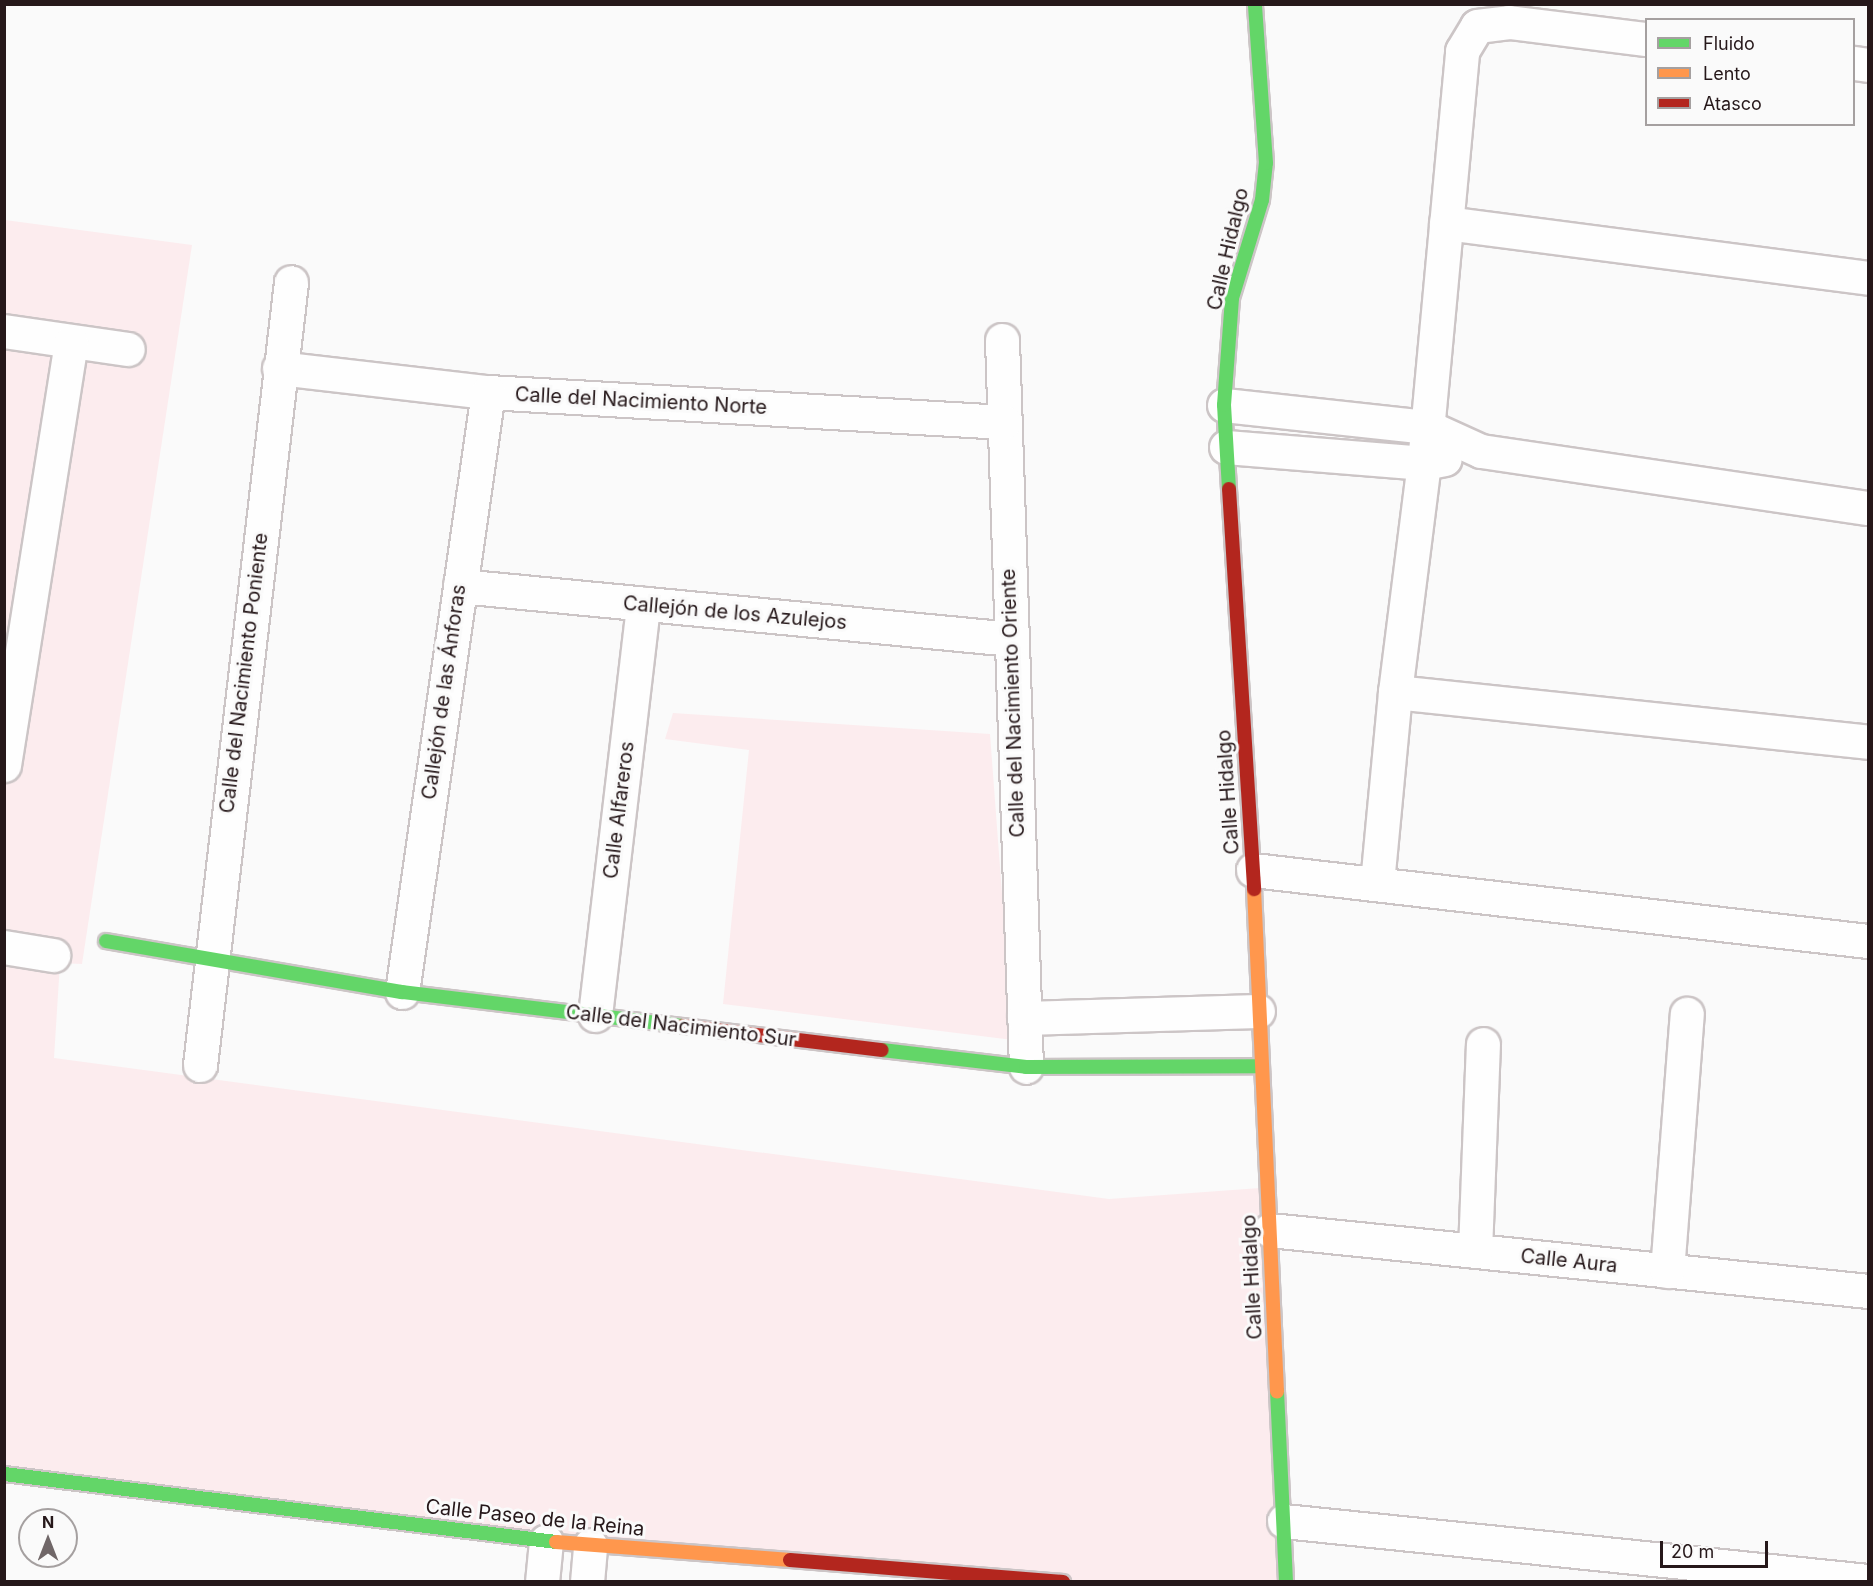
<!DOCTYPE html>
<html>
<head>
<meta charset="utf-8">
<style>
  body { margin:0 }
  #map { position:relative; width:1873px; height:1586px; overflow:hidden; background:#fafafa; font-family:Inter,sans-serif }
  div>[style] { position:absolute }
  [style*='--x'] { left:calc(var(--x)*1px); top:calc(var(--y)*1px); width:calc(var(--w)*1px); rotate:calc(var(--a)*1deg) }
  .green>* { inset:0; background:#fcecee }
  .roads { filter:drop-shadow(2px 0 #ccc5c6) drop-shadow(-2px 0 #ccc5c6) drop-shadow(0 2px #ccc5c6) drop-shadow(0 -2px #ccc5c6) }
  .street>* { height:33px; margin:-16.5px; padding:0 16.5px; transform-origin:16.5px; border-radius:16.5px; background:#fefefe }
  .fast>* { height:14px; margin:-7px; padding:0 7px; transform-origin:7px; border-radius:7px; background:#63d668 }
  .slow>* { height:14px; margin:-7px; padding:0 7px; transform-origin:7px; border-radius:7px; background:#ff974d }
  .jam>* { height:14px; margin:-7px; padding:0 7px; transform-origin:7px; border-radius:7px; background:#b3261e }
  span { translate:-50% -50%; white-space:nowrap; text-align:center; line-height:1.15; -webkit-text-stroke:6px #fafafa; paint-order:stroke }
  .street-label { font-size:20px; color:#26181a }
  .frame { position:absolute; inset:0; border:6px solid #26181a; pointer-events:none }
  .legend { position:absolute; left:1645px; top:18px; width:210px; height:108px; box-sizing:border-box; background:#fafafa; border:2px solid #a5a0a0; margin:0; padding:8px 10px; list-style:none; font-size:18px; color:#26181a }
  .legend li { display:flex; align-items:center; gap:12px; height:30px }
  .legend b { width:30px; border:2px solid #a5a0a0 }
  .north { position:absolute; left:18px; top:1508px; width:60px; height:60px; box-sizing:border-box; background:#fafafa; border:2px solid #a5a0a0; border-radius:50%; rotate:0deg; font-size:16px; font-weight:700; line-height:24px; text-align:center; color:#26181a }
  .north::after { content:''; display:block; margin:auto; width:21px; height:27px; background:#706768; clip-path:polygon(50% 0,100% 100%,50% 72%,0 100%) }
  .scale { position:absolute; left:1660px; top:1541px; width:108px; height:27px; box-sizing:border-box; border:3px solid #26181a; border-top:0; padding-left:8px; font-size:18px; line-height:21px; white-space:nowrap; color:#26181a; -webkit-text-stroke:4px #fafafa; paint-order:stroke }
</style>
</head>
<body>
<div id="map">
  <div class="green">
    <div style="clip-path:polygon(5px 220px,192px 245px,82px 964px,60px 963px,54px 1058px,1109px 1199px,1260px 1188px,1278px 1581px,968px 1581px,5px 1477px)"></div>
    <div style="clip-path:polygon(673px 713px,990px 734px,1013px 1040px,723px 1004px,749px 750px,665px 739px)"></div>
  </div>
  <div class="roads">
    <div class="street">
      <div style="--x:1854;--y:63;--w:14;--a:8"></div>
      <div style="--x:1446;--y:223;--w:426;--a:7.4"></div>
      <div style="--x:4;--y:331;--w:125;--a:8.3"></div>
      <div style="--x:1002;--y:340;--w:727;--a:88.11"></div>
      <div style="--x:279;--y:368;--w:210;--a:6.6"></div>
      <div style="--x:488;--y:392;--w:517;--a:3.33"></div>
      <div style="--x:1224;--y:405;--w:205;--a:6.2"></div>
      <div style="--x:1428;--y:427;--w:58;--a:24.4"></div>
      <div style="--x:1481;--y:451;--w:391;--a:8.4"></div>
      <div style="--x:1226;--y:447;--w:199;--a:4.6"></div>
      <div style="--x:1424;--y:463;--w:21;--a:-11"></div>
      <div style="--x:460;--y:586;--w:554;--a:5.49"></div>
      <div style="--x:1395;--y:692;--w:476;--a:6"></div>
      <div style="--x:4;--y:765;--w:428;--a:-81"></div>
      <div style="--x:1253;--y:870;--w:619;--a:6.59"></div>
      <div style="--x:1377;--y:883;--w:192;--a:-84.6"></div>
      <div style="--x:1395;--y:692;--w:231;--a:-82.8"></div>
      <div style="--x:1424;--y:463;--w:414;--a:-84.7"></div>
      <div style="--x:1462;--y:51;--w:29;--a:-59"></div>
      <div style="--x:1477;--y:26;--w:32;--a:-7"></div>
      <div style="--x:1509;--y:22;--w:138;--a:7.1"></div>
      <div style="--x:4;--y:947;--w:50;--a:9.3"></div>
      <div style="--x:402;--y:992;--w:606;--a:-81.84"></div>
      <div style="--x:595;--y:1015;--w:414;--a:-83.3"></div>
      <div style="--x:1024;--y:1018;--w:234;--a:-1.7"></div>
      <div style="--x:200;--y:1065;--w:788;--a:-83.37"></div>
      <div style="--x:1270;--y:1230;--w:601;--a:5.82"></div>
      <div style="--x:1475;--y:1251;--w:207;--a:-87.8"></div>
      <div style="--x:1667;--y:1271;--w:258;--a:-85.6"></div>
      <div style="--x:1284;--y:1521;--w:587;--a:5.87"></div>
      <div style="--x:542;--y:1582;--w:41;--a:-84.4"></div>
      <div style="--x:587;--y:1582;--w:37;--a:-85"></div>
    </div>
    <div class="fast">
      <div style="--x:1229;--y:489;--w:84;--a:-93.4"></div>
      <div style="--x:1224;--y:405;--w:107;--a:-85.7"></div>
      <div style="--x:1232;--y:298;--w:102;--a:-73"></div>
      <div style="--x:1262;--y:200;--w:37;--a:-84"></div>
      <div style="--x:1266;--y:163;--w:159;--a:-94"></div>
      <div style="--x:106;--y:941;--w:300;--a:9.8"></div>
      <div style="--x:402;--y:992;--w:283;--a:6.9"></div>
      <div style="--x:882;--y:1050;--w:145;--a:6.7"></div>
      <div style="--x:1026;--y:1067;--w:235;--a:-0.2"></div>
      <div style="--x:1277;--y:1391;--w:191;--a:87.3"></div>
      <div style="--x:4;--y:1474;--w:556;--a:7.02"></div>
    </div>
    <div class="slow">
      <div style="--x:1254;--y:889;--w:503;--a:87.38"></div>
      <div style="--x:556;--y:1542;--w:235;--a:4.4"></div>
    </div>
    <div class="jam">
      <div style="--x:1229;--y:489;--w:401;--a:86.4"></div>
      <div style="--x:683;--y:1026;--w:200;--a:6.9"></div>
      <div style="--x:790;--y:1560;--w:274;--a:4.6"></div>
    </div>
  </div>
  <div class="street-label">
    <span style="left:1228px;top:249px;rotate:-77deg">Calle Hidalgo</span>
    <span style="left:641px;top:401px;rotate:3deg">Calle del Nacimiento Norte</span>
    <span style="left:735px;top:613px;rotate:5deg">Callejón de los Azulejos</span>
    <span style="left:244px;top:673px;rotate:-83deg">Calle del Nacimiento Poniente</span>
    <span style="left:444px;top:692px;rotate:-82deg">Callejón de las Ánforas</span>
    <span style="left:1013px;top:703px;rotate:-92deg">Calle del Nacimiento Oriente</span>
    <span style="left:1228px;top:792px;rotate:-94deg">Calle Hidalgo</span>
    <span style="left:619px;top:810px;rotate:-83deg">Calle Alfareros</span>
    <span style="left:681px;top:1026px;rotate:7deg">Calle del Nacimiento Sur</span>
    <span style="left:1569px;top:1261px;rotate:6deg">Calle Aura</span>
    <span style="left:1252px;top:1277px;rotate:-93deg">Calle Hidalgo</span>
    <span style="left:535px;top:1518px;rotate:6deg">Calle Paseo de la Reina</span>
  </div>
  <div class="frame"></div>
  <ul class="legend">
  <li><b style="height:8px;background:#63d668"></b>Fluido</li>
  <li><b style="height:8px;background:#ff974d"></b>Lento</li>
  <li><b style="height:8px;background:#b3261e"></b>Atasco</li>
  </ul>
  <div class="north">N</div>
  <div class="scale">20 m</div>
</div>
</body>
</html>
